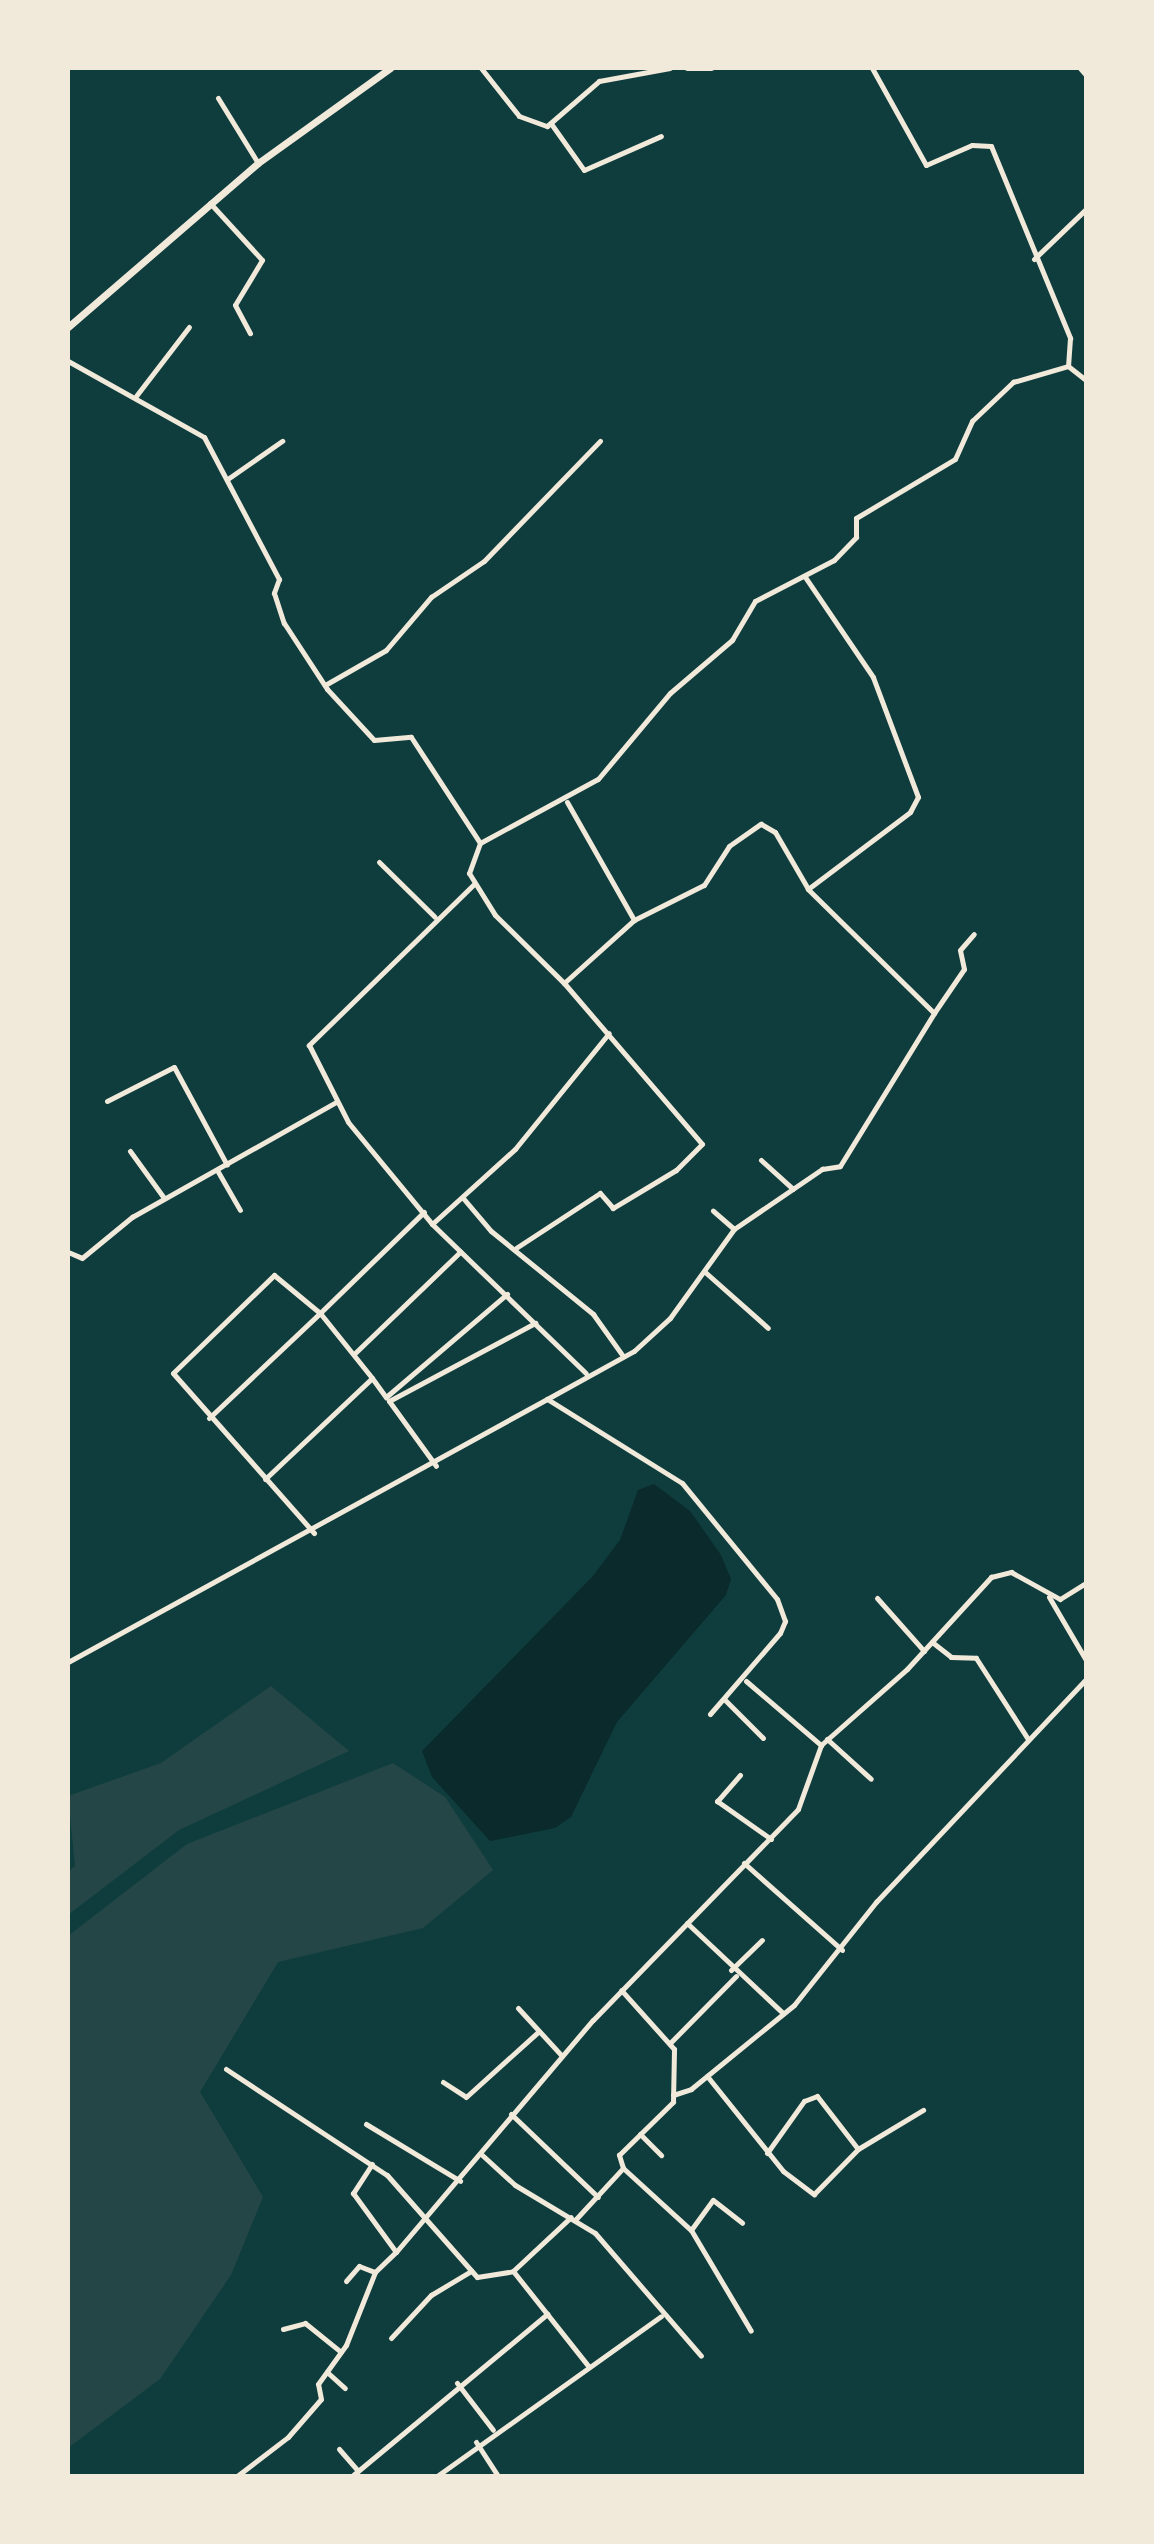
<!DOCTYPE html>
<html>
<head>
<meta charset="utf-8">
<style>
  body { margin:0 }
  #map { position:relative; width:1154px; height:2544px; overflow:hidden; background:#0f3d3e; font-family:Jost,sans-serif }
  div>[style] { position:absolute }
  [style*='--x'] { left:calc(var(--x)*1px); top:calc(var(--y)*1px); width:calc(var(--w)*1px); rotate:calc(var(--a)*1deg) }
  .green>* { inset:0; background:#244646 }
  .water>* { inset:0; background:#0a2a2b }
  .minor>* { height:5px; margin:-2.5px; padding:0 2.5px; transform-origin:2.5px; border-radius:2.5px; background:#f1e9da }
  .primary>* { height:7px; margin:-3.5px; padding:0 3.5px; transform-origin:3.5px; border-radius:3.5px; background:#f1e9da }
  span { translate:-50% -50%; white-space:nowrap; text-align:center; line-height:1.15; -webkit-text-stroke:6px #f1e9da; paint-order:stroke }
  .frame { position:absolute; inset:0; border:70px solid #f1e9da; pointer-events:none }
</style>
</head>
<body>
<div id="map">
  <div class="green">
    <div style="clip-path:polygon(271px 1686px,349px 1751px,179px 1830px,68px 1915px,68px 1872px,75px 1866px,68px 1796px,161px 1763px)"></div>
    <div style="clip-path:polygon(393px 1763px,445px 1797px,493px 1870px,423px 1928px,278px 1962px,200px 2092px,263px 2197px,231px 2275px,160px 2379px,68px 2448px,68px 1936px,187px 1844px)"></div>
  </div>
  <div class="water">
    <div style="clip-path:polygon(654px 1484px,690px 1511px,721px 1555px,731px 1579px,726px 1595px,617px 1722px,571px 1817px,555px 1828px,490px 1841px,432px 1777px,422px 1751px,592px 1577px,620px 1540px,638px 1490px)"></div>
  </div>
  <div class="minor">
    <div style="--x:481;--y:68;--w:61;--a:51.6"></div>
    <div style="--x:519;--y:116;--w:30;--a:20"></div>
    <div style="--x:547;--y:126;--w:69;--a:-40.9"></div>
    <div style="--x:599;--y:81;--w:72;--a:-10.4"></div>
    <div style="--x:687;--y:68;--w:24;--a:0"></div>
    <div style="--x:872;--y:68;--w:111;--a:60.9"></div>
    <div style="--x:926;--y:165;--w:50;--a:-23.5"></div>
    <div style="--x:972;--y:145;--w:19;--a:3"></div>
    <div style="--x:991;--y:146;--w:208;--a:67.6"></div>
    <div style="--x:1070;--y:338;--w:28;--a:94"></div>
    <div style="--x:1068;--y:366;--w:23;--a:38"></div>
    <div style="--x:1080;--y:68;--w:9;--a:49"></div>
    <div style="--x:218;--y:98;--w:76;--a:58.4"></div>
    <div style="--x:552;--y:125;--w:55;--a:54.6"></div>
    <div style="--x:584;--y:170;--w:84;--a:-23.8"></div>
    <div style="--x:210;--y:203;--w:77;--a:47.6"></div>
    <div style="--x:262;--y:260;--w:52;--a:121"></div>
    <div style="--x:235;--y:305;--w:32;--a:62"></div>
    <div style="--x:1034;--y:259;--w:72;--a:-43.9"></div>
    <div style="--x:68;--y:361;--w:156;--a:29.2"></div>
    <div style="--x:204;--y:437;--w:161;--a:62.2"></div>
    <div style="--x:279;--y:579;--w:15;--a:110"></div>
    <div style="--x:274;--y:593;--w:32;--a:72"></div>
    <div style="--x:284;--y:623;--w:79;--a:56.9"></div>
    <div style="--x:327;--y:689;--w:69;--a:47.3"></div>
    <div style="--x:374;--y:740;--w:37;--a:-5"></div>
    <div style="--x:411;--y:737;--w:126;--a:56.9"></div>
    <div style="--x:480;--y:843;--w:32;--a:110"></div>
    <div style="--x:469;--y:873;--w:49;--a:58.2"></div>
    <div style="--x:495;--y:915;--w:97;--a:44.6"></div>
    <div style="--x:564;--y:983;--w:212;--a:49.4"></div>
    <div style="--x:702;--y:1144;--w:37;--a:135"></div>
    <div style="--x:676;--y:1170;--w:74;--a:148.9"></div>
    <div style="--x:613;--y:1208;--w:20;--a:-131"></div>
    <div style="--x:600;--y:1193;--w:100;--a:146.8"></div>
    <div style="--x:136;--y:396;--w:87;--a:-52.5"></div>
    <div style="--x:229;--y:478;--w:65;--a:-34.9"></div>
    <div style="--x:325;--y:685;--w:70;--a:-29.8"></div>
    <div style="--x:386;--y:650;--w:70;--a:-49.7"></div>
    <div style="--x:431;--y:597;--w:64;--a:-34.2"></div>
    <div style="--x:484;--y:561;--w:167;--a:-46"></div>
    <div style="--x:567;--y:802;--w:136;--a:60.4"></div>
    <div style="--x:480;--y:843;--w:134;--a:-28.5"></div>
    <div style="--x:598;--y:779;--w:112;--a:-50.1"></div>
    <div style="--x:670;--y:693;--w:82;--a:-40.5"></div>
    <div style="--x:732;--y:640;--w:45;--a:-59.5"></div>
    <div style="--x:755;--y:601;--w:89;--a:-27.4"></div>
    <div style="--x:834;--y:560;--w:32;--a:-46"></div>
    <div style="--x:856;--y:537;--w:19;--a:-90"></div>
    <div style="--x:856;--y:518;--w:115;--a:-30.8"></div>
    <div style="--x:955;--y:459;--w:42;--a:-65.9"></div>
    <div style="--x:972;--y:421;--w:57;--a:-43.6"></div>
    <div style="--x:1013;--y:382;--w:57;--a:-16.2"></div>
    <div style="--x:379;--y:862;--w:78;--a:44.5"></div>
    <div style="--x:474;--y:884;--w:231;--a:135.7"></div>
    <div style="--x:309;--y:1045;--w:86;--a:63.1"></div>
    <div style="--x:348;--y:1122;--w:132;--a:50.5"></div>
    <div style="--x:432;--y:1224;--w:214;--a:44.1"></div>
    <div style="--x:564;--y:983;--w:94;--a:-42"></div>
    <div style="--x:634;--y:920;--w:78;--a:-26.6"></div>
    <div style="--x:704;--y:885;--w:46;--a:-57.3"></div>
    <div style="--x:729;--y:846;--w:39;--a:-35"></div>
    <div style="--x:761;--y:824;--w:16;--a:30"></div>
    <div style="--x:775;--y:832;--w:66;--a:59.9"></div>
    <div style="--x:934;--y:1013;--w:53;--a:-55.7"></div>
    <div style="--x:964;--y:969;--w:19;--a:-102"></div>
    <div style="--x:960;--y:950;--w:21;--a:-49"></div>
    <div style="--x:107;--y:1101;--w:75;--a:-26.9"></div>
    <div style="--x:174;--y:1067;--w:111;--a:61.6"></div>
    <div style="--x:130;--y:1151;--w:58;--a:54.1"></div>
    <div style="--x:761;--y:1160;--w:43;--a:42.2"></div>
    <div style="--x:217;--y:1170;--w:46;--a:60.1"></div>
    <div style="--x:463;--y:1198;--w:43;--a:49.7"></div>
    <div style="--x:491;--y:1231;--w:132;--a:39.1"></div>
    <div style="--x:593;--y:1314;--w:52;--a:54.5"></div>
    <div style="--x:432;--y:1224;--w:112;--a:-42.1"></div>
    <div style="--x:515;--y:1149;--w:149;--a:-51"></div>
    <div style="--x:734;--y:1229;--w:107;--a:-34.3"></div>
    <div style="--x:822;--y:1169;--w:18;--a:-9"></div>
    <div style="--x:840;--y:1166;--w:180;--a:-58.4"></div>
    <div style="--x:934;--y:1013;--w:177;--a:-135.5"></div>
    <div style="--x:808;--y:889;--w:128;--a:-37"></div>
    <div style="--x:910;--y:812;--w:17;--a:-62"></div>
    <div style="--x:918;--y:797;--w:128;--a:-110.6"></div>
    <div style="--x:873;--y:677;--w:121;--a:-124.2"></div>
    <div style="--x:68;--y:1252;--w:15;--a:23"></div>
    <div style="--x:82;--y:1258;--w:65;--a:-39.4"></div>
    <div style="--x:132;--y:1217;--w:234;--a:-29.4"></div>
    <div style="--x:705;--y:1272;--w:84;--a:41.6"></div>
    <div style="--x:355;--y:1353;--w:146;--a:-43.9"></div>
    <div style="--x:389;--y:1401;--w:166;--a:-28.1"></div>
    <div style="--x:389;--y:1401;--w:80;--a:54.1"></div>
    <div style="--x:209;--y:1418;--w:153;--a:-43.4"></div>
    <div style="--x:320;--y:1313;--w:83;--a:51.3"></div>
    <div style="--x:265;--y:1479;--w:147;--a:-43.3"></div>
    <div style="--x:372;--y:1378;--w:24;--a:54"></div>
    <div style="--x:386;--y:1397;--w:159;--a:-40.4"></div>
    <div style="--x:314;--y:1533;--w:213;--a:-131.4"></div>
    <div style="--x:173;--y:1373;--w:141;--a:-44.1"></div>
    <div style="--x:274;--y:1275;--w:60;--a:39.6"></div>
    <div style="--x:320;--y:1313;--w:145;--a:-44.2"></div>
    <div style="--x:1049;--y:1597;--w:73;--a:59.6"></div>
    <div style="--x:877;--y:1598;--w:71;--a:48.4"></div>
    <div style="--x:932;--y:1642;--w:24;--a:38"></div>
    <div style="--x:951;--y:1657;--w:25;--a:2"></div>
    <div style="--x:976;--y:1658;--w:96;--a:57.3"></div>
    <div style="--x:68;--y:1662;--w:546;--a:-28.77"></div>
    <div style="--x:746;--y:1681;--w:99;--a:40.5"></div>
    <div style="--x:724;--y:1699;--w:55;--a:45"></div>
    <div style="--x:710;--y:1714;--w:107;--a:-49.2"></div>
    <div style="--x:780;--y:1633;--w:13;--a:-67"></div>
    <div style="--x:785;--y:1621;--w:23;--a:-110"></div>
    <div style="--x:777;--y:1599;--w:150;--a:-129.3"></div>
    <div style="--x:682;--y:1483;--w:159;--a:-148.1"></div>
    <div style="--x:547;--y:1399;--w:99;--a:-28.9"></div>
    <div style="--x:634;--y:1351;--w:49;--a:-42.5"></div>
    <div style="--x:670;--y:1318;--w:110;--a:-54.3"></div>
    <div style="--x:734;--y:1229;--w:28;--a:-139"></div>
    <div style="--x:827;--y:1739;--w:59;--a:42.3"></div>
    <div style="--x:740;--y:1775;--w:35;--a:131"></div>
    <div style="--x:717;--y:1801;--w:66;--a:35.1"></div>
    <div style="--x:744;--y:1863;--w:131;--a:41.6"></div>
    <div style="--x:687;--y:1923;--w:132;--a:43.2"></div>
    <div style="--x:731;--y:1970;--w:43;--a:-44.1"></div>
    <div style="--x:518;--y:2008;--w:65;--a:47.5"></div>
    <div style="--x:670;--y:2043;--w:94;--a:-45.4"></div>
    <div style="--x:226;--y:2069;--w:193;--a:33.4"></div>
    <div style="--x:387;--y:2175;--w:136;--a:48.6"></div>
    <div style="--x:477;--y:2277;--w:36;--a:-9"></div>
    <div style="--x:513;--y:2271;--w:122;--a:51.6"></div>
    <div style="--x:707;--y:2076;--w:122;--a:51.3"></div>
    <div style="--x:783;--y:2171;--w:39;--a:37"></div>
    <div style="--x:814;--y:2194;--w:63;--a:-45.6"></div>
    <div style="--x:858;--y:2149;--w:76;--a:-31"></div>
    <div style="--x:443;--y:2082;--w:27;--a:33"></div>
    <div style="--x:466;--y:2097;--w:98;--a:-42.1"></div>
    <div style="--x:673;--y:2095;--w:19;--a:-18"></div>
    <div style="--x:691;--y:2089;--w:133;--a:-39.2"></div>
    <div style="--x:794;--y:2005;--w:132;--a:-51.5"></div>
    <div style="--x:876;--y:1902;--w:306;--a:-46.7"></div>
    <div style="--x:511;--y:2114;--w:120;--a:43.7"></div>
    <div style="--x:366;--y:2124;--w:110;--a:31.2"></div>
    <div style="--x:640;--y:2134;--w:30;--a:45"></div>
    <div style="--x:767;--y:2153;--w:64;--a:-54.6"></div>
    <div style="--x:804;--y:2101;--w:14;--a:-21"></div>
    <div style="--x:817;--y:2096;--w:67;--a:52.3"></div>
    <div style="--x:481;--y:2154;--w:46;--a:42.4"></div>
    <div style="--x:515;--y:2185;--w:93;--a:31"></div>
    <div style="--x:595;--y:2233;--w:162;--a:49.2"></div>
    <div style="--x:372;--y:2164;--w:35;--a:123"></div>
    <div style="--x:353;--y:2193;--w:73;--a:53.9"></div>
    <div style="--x:623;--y:2168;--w:92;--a:42.4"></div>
    <div style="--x:691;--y:2230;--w:117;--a:59.3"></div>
    <div style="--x:575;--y:2220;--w:71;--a:-47.3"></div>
    <div style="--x:623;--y:2168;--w:14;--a:-107"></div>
    <div style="--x:619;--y:2155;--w:76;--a:-44.5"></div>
    <div style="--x:673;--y:2102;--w:53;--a:-88.9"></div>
    <div style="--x:674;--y:2049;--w:79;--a:-131.9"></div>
    <div style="--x:691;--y:2230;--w:37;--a:-54"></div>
    <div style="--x:713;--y:2200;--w:37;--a:38"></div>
    <div style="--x:513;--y:2271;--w:79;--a:-43"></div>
    <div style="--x:346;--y:2281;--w:20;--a:-49"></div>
    <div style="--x:359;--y:2266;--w:17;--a:21"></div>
    <div style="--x:375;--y:2272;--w:29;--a:-44"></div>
    <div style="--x:396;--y:2252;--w:304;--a:-49.7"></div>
    <div style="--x:593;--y:2020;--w:294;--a:-45.8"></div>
    <div style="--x:798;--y:1809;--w:68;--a:-70.2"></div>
    <div style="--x:821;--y:1745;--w:115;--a:-41.5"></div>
    <div style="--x:907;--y:1669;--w:125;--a:-47.6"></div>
    <div style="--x:991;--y:1577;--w:21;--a:-14"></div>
    <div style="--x:1011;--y:1572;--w:56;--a:28.9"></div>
    <div style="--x:1060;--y:1599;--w:31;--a:-32"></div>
    <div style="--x:283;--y:2329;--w:23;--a:-15"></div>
    <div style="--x:305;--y:2323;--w:46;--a:38.9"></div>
    <div style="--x:391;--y:2338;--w:59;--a:-47.1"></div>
    <div style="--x:431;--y:2295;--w:47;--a:-31"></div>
    <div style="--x:327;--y:2372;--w:24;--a:42"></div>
    <div style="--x:457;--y:2383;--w:59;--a:52.5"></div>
    <div style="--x:476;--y:2442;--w:40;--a:57.1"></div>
    <div style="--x:339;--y:2449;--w:29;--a:49"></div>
    <div style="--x:237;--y:2476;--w:64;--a:-37.4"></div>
    <div style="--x:288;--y:2437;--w:50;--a:-49"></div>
    <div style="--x:321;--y:2399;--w:15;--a:-101"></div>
    <div style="--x:318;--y:2384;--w:48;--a:-54.3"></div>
    <div style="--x:346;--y:2345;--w:79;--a:-68.3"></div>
    <div style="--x:352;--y:2476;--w:254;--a:-39.7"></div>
    <div style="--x:437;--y:2476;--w:275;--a:-35.5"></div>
  </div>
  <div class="primary">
    <div style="--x:68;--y:327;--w:251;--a:-40.8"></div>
    <div style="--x:258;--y:163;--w:163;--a:-35.7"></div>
  </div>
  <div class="frame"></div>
</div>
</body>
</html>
